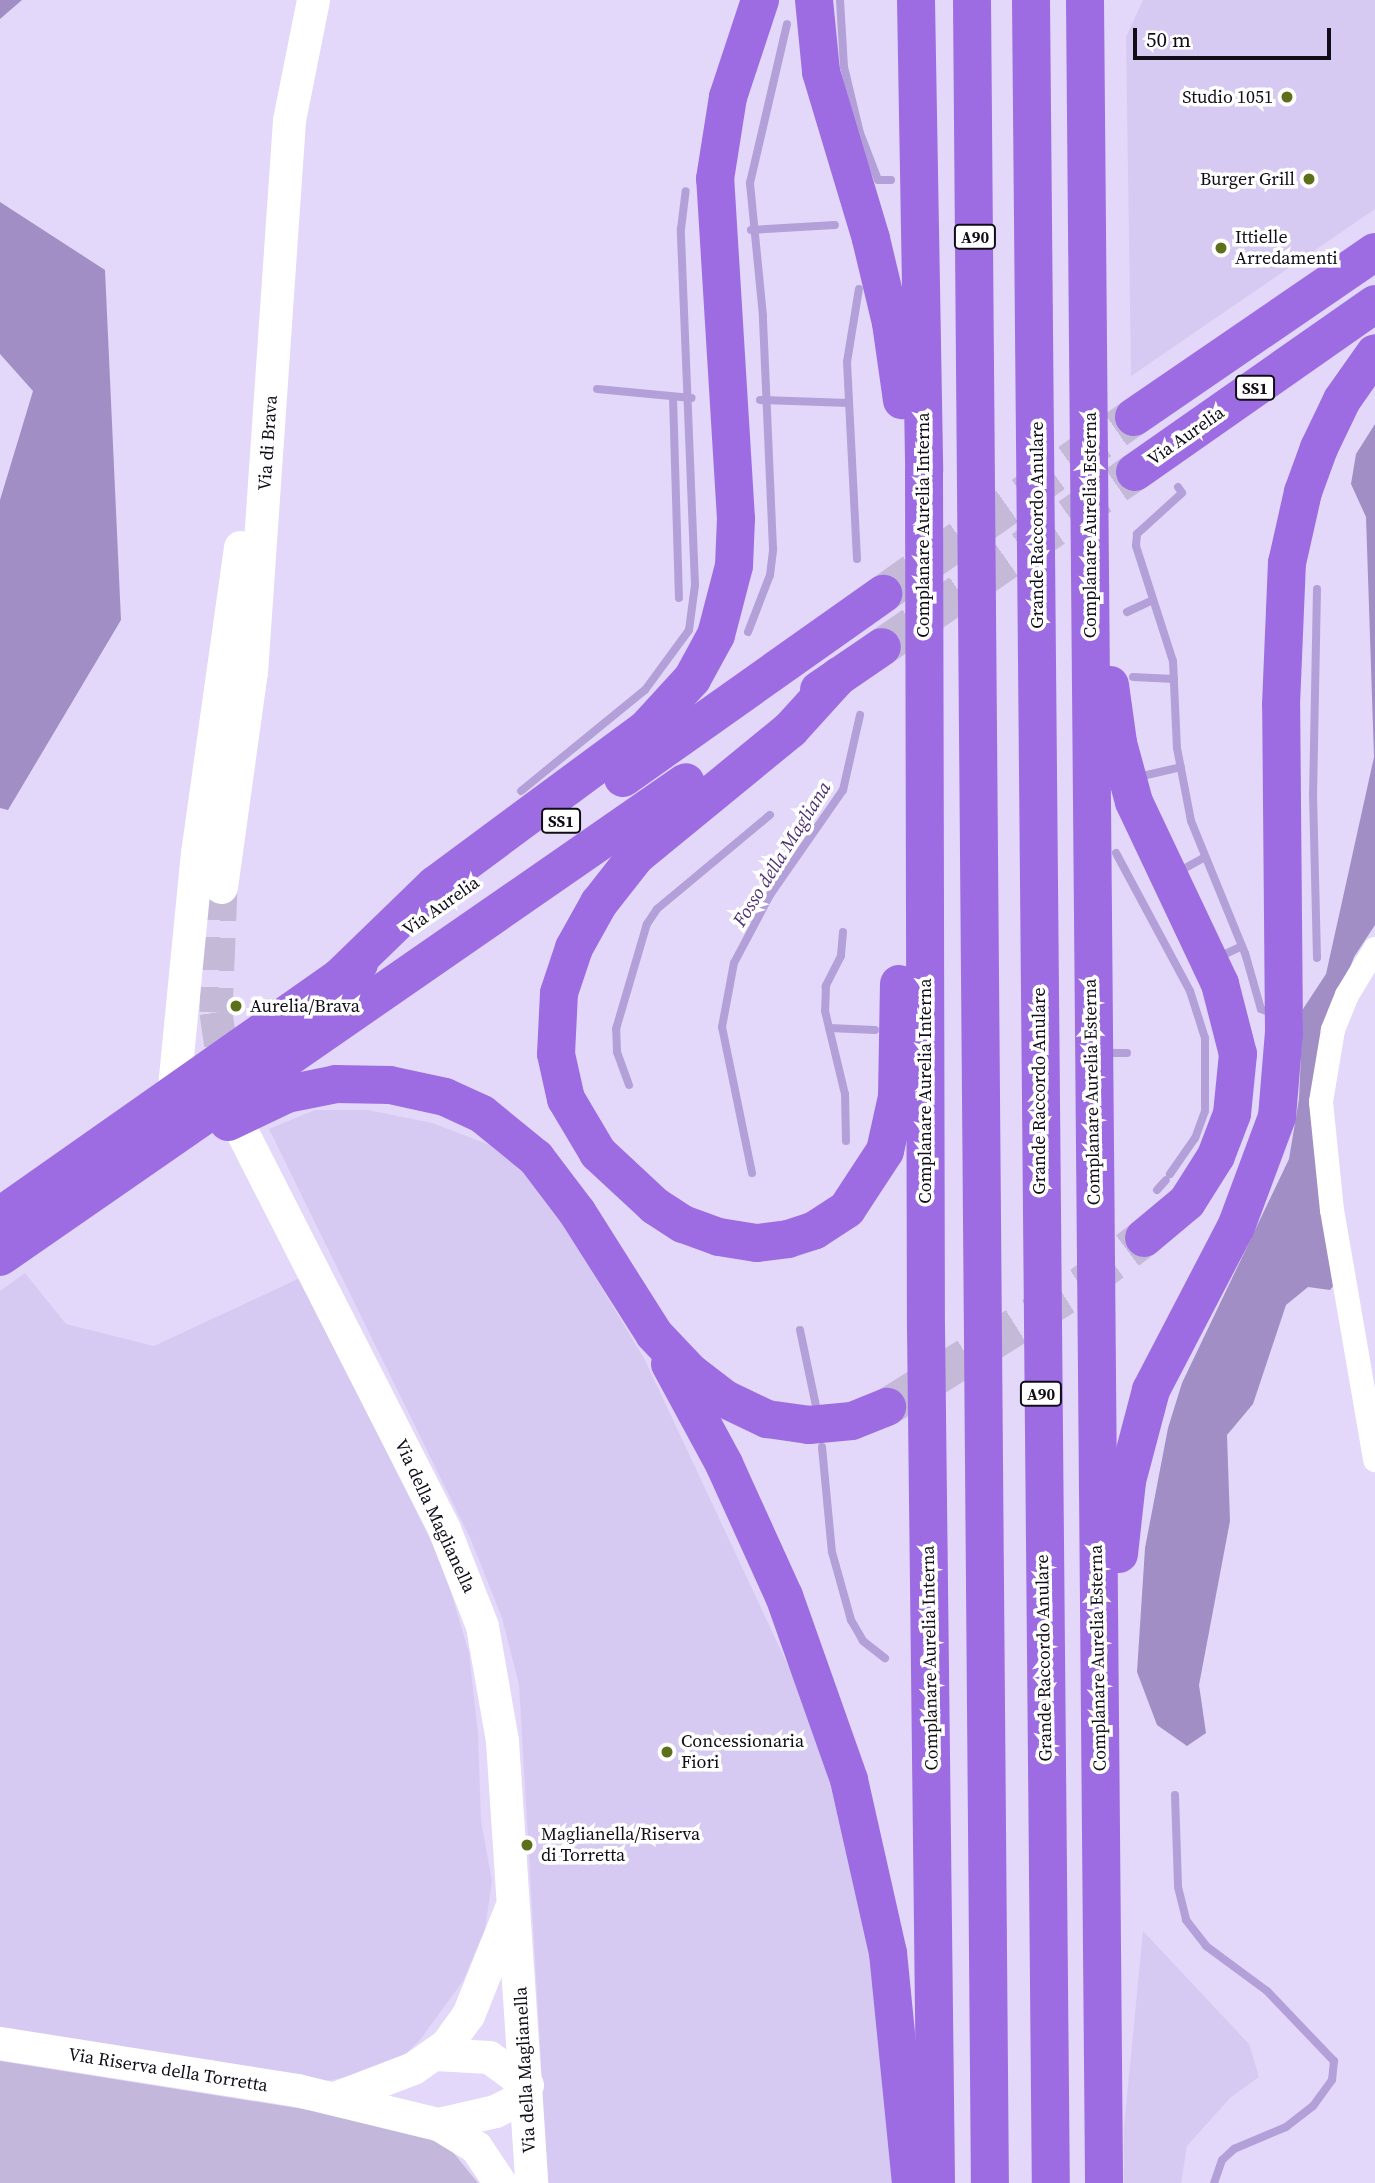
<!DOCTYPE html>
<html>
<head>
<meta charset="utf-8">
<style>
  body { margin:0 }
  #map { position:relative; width:1375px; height:2183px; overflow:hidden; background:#e3d8f9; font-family:"Source Serif 4",serif }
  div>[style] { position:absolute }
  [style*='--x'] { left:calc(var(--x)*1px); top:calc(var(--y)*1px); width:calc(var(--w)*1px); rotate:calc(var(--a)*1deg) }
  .built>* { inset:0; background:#d7caf2 }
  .green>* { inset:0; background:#c3b7dc }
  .forest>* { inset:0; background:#a18ec5 }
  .stream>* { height:8px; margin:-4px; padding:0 4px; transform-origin:4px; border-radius:4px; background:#b3a0d8 }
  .secondary-tunnel>* { height:33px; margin-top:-16.5px; transform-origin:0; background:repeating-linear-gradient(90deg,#c4bad7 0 33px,transparent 0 50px) }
  .highway-tunnel>* { height:38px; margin-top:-19px; transform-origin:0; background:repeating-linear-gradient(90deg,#c4bad7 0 38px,transparent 0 57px) }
  .street>* { height:24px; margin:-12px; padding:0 12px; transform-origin:12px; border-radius:12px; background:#fff }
  .secondary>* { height:33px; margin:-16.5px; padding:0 16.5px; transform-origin:16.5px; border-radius:16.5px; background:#fff }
  .highway>* { height:38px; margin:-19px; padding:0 19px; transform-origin:19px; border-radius:19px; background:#9d6ce3 }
  .dots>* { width:19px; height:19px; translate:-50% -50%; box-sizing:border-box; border:4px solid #fff; border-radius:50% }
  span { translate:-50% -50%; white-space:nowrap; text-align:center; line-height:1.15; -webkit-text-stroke:7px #fff; paint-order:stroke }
  .shield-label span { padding:2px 5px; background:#fff; border:2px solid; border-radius:5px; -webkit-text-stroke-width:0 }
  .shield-label { font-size:16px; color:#110d18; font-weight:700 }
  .poi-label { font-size:18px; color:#110d18 }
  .right { translate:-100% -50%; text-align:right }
  .left { translate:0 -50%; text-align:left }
  .street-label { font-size:18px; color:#110d18 }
  .water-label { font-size:19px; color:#4e3275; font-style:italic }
  .scale { position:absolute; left:1133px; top:28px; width:198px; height:32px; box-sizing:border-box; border:4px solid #110d18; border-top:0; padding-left:9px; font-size:21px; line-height:24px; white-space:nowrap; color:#110d18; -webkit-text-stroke:5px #fff; paint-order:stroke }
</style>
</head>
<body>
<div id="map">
  <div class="built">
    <div style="clip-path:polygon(1143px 0,1375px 0,1375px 209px,1131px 376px,1126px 37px)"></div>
    <div style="clip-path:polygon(315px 1110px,368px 1110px,432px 1123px,490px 1145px,522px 1171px,557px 1214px,644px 1358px,814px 1721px,874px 1960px,899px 2183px,548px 2183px,519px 1685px,502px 1618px,471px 1540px,269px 1129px)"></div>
    <div style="clip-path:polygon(25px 1273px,66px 1324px,154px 1346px,300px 1278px,443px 1565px,469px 1653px,478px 1733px,481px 1821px,492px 1881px,485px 1929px,463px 1981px,420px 2040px,391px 2068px,326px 2081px,0 2031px,0 1291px)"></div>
    <div style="clip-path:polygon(1143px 1931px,1249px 2044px,1259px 2077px,1230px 2098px,1187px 2146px,1181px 2183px,1124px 2183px,1124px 2127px)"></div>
  </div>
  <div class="green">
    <div style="clip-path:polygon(0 2061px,403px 2125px,443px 2140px,478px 2183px,0 2183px)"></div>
  </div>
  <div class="forest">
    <div style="clip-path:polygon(0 0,22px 0,0 19px)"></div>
    <div style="clip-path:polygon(0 202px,105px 270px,121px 620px,8px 810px,0 808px,0 500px,33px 391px,0 354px)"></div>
    <div style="clip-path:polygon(1375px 424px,1375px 925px,1354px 957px,1327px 1030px,1334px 1285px,1330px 1290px,1308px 1287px,1286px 1305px,1253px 1404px,1227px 1435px,1230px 1521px,1199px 1685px,1206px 1733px,1187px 1746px,1157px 1725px,1137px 1672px,1145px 1548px,1168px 1428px,1182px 1383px,1289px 1159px,1299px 1099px,1303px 1009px,1326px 974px,1374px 757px,1366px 517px,1351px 484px,1356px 454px)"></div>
  </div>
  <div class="stream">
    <div style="--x:840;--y:0;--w:67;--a:86.6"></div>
    <div style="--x:844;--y:67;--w:68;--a:76.4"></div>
    <div style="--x:860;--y:133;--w:50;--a:69"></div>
    <div style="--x:878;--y:180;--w:13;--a:0"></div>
    <div style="--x:751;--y:230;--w:84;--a:-3.4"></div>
    <div style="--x:597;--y:389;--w:95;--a:5.4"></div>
    <div style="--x:673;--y:397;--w:201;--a:88.3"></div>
    <div style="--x:760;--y:400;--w:89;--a:1.9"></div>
    <div style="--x:1178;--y:487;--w:7;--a:56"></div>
    <div style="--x:1182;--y:493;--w:61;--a:137.7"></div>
    <div style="--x:1137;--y:534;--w:12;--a:95"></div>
    <div style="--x:1136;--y:546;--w:121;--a:72.2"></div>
    <div style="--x:1173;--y:661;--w:87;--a:87.4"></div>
    <div style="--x:1177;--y:748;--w:74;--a:79.1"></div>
    <div style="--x:1191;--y:821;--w:143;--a:67.8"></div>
    <div style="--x:1245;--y:953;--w:58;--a:74.1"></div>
    <div style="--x:1261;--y:1009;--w:9;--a:21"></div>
    <div style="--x:857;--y:559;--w:197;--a:-92.9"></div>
    <div style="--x:847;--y:362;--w:74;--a:-80.7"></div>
    <div style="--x:1317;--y:589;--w:205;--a:91.1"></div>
    <div style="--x:1313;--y:794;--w:164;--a:88.6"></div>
    <div style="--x:1127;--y:612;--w:26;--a:-25"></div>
    <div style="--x:748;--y:632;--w:61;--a:-68.9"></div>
    <div style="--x:770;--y:575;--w:26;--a:-83"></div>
    <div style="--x:773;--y:549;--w:233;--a:-92.5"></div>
    <div style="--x:763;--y:316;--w:134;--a:-95.6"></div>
    <div style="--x:750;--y:183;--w:163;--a:-76.9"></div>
    <div style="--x:1133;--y:677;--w:41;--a:2.8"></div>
    <div style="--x:1138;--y:777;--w:44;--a:-13.1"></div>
    <div style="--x:521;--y:791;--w:160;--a:-39.2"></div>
    <div style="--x:645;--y:690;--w:74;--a:-53.7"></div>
    <div style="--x:689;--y:630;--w:45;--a:-82.4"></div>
    <div style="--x:695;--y:585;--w:356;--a:-92.3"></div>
    <div style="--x:681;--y:229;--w:38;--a:-83"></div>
    <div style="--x:1116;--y:853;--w:157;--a:61.8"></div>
    <div style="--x:1190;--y:991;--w:49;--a:72.3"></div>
    <div style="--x:1205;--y:1038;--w:73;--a:90"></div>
    <div style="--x:1205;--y:1111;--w:29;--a:110"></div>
    <div style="--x:1195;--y:1138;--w:44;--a:124.8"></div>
    <div style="--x:1178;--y:872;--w:31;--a:-29"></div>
    <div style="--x:843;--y:932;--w:24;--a:95"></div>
    <div style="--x:841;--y:956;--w:34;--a:117"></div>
    <div style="--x:826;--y:986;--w:25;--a:92"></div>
    <div style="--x:825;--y:1011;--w:85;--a:76.5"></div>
    <div style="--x:845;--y:1094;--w:47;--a:88.8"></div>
    <div style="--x:1223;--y:955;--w:21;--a:-25"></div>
    <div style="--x:829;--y:1028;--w:46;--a:2.5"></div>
    <div style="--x:1113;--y:1053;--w:14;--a:0"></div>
    <div style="--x:629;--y:1085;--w:35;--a:-110"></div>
    <div style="--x:617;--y:1052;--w:23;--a:-92"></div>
    <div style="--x:616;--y:1029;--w:109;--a:-73.6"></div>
    <div style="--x:647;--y:924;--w:18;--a:-56"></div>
    <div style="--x:657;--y:909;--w:147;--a:-39.8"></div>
    <div style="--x:752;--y:1173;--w:149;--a:-101.6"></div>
    <div style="--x:722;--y:1027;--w:65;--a:-79.4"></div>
    <div style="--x:734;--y:963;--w:77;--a:-62.1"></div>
    <div style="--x:770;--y:895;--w:128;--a:-55.2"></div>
    <div style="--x:843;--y:790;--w:77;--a:-77.2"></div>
    <div style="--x:1157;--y:1190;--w:13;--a:-48"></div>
    <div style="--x:800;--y:1330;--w:78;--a:78.1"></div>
    <div style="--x:822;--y:1447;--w:105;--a:84.6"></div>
    <div style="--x:832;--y:1552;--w:71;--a:74.4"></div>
    <div style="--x:851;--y:1620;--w:24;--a:60"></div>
    <div style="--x:863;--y:1641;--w:28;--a:38"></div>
    <div style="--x:1175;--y:1795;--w:92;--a:88.1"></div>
    <div style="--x:1178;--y:1887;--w:34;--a:76"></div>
    <div style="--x:1186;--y:1920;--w:33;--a:52"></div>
    <div style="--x:1206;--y:1946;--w:76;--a:36.4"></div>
    <div style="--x:1267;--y:1991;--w:97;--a:46.3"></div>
    <div style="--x:1334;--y:2061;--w:19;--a:96"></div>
    <div style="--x:1332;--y:2080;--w:32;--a:126"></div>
    <div style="--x:1313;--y:2106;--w:34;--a:142"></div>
    <div style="--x:1286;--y:2127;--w:56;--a:157.1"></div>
    <div style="--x:1234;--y:2149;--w:16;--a:137"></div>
    <div style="--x:1222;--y:2160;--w:24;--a:109"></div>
  </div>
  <div class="secondary-tunnel">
    <div style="--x:221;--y:887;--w:125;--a:92.3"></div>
    <div style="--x:216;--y:1012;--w:71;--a:81.9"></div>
  </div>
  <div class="highway-tunnel">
    <div style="--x:883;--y:594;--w:307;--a:-35.2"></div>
    <div style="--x:882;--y:647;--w:308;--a:-34.7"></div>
    <div style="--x:887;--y:1407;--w:230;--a:-32"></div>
    <div style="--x:1082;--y:1285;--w:78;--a:-37.2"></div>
  </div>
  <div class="street">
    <div style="--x:1375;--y:949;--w:54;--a:121.3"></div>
    <div style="--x:1347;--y:995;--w:38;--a:112"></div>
    <div style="--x:1333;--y:1030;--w:73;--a:99.5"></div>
    <div style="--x:1321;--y:1102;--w:109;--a:84.2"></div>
    <div style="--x:1332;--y:1210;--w:254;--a:80.2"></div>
  </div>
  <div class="secondary">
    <div style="--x:221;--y:887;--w:217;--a:-82.1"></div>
    <div style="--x:251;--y:672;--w:553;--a:-86.06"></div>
    <div style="--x:289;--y:120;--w:122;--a:-78.7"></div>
    <div style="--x:173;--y:1097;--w:245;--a:-84.4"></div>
    <div style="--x:197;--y:853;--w:309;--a:-82"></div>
    <div style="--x:243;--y:1134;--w:443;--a:63"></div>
    <div style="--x:444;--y:1529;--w:104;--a:68.6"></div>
    <div style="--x:482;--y:1626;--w:117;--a:80.1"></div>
    <div style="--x:502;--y:1741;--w:443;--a:86.2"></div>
    <div style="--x:0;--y:2043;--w:301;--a:9"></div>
    <div style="--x:297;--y:2090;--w:145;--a:13.6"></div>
    <div style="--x:438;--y:2124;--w:44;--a:31.2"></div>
    <div style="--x:476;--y:2147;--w:43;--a:56.3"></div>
    <div style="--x:435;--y:2054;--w:54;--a:3.2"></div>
    <div style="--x:489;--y:2057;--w:47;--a:36.4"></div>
    <div style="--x:335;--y:2098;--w:84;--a:-21"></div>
    <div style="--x:413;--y:2068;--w:40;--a:-34.9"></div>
    <div style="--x:446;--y:2045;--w:37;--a:-54"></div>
    <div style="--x:468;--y:2015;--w:113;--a:-68.2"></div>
    <div style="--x:438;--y:2124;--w:58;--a:-12.8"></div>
    <div style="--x:495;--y:2111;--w:20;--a:-27"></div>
    <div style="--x:513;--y:2102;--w:22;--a:-51"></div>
  </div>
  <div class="highway">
    <div style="--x:814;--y:0;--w:72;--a:84.4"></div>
    <div style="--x:821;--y:72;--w:174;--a:73.3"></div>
    <div style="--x:871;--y:239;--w:86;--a:76.6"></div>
    <div style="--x:891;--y:323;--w:78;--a:81.9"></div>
    <div style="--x:916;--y:0;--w:471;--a:89"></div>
    <div style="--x:924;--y:471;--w:857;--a:89.87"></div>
    <div style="--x:926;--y:1328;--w:855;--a:89.33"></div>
    <div style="--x:972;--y:0;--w:2183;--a:89.53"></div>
    <div style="--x:1031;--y:0;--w:2183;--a:89.48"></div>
    <div style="--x:1085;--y:0;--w:2183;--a:89.5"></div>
    <div style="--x:1134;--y:417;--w:292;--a:-34.4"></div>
    <div style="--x:1135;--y:472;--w:293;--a:-35"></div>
    <div style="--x:839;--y:676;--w:72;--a:132.2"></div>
    <div style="--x:791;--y:729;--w:200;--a:140.7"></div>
    <div style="--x:636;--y:856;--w:60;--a:128.2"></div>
    <div style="--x:599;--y:903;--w:51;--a:119.1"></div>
    <div style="--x:574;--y:948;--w:47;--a:108.4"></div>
    <div style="--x:559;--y:993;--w:61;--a:92.8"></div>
    <div style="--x:556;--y:1054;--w:46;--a:77.5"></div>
    <div style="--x:566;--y:1099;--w:63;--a:59.3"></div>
    <div style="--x:598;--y:1153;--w:78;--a:42.9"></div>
    <div style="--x:655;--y:1206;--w:33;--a:33"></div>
    <div style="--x:683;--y:1224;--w:38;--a:20"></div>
    <div style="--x:719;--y:1237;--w:38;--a:9"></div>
    <div style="--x:757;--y:1243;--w:31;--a:-7"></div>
    <div style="--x:788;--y:1239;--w:28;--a:-18"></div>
    <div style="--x:815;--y:1230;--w:38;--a:-33"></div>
    <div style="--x:847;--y:1209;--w:69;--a:-56.8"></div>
    <div style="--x:885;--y:1151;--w:55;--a:-77.5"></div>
    <div style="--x:897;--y:1097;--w:113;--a:-89"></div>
    <div style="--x:1110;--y:685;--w:59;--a:82.1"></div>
    <div style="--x:1118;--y:743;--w:61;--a:74.8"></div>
    <div style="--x:1134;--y:802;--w:201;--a:64.7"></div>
    <div style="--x:1220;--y:984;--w:72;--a:75.6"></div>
    <div style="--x:1238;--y:1054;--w:60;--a:95.7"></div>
    <div style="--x:1232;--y:1114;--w:45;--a:110.9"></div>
    <div style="--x:1216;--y:1156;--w:54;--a:122.2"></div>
    <div style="--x:1187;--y:1202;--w:56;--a:140.1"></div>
    <div style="--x:819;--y:690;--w:76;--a:-34.3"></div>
    <div style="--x:623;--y:778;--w:319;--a:-35.3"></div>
    <div style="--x:339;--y:978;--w:134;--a:-44.1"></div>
    <div style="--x:435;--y:885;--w:262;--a:-36.5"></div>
    <div style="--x:646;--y:729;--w:68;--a:-47.4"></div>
    <div style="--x:692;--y:679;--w:50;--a:-61.4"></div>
    <div style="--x:716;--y:635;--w:71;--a:-75.4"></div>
    <div style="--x:734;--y:566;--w:47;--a:-87.6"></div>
    <div style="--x:736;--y:519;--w:341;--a:-93.5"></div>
    <div style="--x:715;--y:179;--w:83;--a:-81"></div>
    <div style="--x:728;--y:97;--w:102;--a:-71.7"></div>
    <div style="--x:228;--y:1122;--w:65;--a:-25.4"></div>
    <div style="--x:287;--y:1094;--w:50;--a:-11.5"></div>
    <div style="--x:336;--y:1084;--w:54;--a:1.1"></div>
    <div style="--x:390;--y:1085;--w:56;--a:12.3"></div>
    <div style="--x:445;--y:1097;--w:41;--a:24.7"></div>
    <div style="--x:482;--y:1114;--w:70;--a:39.2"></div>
    <div style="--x:536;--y:1158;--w:68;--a:52.8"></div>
    <div style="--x:577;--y:1212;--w:144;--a:57.7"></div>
    <div style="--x:654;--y:1334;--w:52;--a:46.5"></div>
    <div style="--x:690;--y:1372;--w:44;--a:37.6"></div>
    <div style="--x:725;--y:1399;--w:47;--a:25.5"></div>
    <div style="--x:767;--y:1419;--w:42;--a:8.1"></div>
    <div style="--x:809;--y:1425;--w:43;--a:-5.3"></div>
    <div style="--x:852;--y:1421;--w:38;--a:-22"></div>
    <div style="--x:0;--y:1216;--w:439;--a:-35.1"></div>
    <div style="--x:0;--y:1257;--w:834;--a:-34.7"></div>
    <div style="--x:670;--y:1364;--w:114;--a:61.6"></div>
    <div style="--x:724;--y:1464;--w:145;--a:65.6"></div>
    <div style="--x:784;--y:1596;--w:195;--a:70.5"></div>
    <div style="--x:849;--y:1780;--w:177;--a:77.3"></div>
    <div style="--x:888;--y:1953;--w:231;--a:84.3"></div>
    <div style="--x:1119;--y:1554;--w:73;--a:-83.7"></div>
    <div style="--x:1127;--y:1481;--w:94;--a:-75.2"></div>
    <div style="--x:1151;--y:1390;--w:184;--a:-62.5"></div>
    <div style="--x:1236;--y:1227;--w:117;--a:-69.6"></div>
    <div style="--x:1277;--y:1117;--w:85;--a:-85.3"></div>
    <div style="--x:1284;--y:1032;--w:327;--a:-90.5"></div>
    <div style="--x:1281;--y:705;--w:142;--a:-87.6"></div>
    <div style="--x:1287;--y:563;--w:73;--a:-77.3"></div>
    <div style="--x:1303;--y:492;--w:47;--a:-70"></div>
    <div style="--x:1319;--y:448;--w:53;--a:-64.4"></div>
    <div style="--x:1342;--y:400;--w:57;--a:-54.9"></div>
  </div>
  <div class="dots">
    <div style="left:1287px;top:97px;background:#5e6f1b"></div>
    <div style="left:1309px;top:179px;background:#5e6f1b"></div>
    <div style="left:1221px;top:248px;background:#5e6f1b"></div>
    <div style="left:236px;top:1006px;background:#5e6f1b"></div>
    <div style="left:667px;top:1752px;background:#5e6f1b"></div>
    <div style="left:527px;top:1845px;background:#5e6f1b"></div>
  </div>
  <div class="shield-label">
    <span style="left:975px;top:237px">A90</span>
    <span style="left:1255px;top:388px">SS1</span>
    <span style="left:561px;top:821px">SS1</span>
    <span style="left:1041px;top:1394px">A90</span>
  </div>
  <div class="poi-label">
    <span class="right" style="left:1273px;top:97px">Studio 1051</span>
    <span class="right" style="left:1295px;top:179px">Burger Grill</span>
    <span class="left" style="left:1235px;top:248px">Ittielle<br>Arredamenti</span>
    <span class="left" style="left:250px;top:1006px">Aurelia/Brava</span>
    <span class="left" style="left:681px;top:1752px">Concessionaria<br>Fiori</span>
    <span class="left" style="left:541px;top:1845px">Maglianella/Riserva<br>di Torretta</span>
  </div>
  <div class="street-label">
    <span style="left:1186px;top:436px;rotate:-35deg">Via Aurelia</span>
    <span style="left:268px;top:443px;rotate:-86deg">Via di Brava</span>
    <span style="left:923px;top:525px;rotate:-90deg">Complanare Aurelia Interna</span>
    <span style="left:1037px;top:525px;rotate:-90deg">Grande Raccordo Anulare</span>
    <span style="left:1090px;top:525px;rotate:-90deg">Complanare Aurelia Esterna</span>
    <span style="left:441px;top:906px;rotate:-35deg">Via Aurelia</span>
    <span style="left:925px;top:1091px;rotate:-90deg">Complanare Aurelia Interna</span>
    <span style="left:1039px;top:1091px;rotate:-90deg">Grande Raccordo Anulare</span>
    <span style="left:1092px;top:1092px;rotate:-91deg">Complanare Aurelia Esterna</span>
    <span style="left:435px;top:1516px;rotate:65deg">Via della Maglianella</span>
    <span style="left:930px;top:1658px;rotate:-91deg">Complanare Aurelia Interna</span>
    <span style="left:1044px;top:1658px;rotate:-91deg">Grande Raccordo Anulare</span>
    <span style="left:1098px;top:1658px;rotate:-91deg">Complanare Aurelia Esterna</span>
    <span style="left:168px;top:2070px;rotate:9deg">Via Riserva della Torretta</span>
    <span style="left:525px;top:2070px;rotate:-93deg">Via della Maglianella</span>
  </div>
  <div class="water-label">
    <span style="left:782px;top:854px;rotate:-58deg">Fosso della Magliana</span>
  </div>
  <div class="scale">50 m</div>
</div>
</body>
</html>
